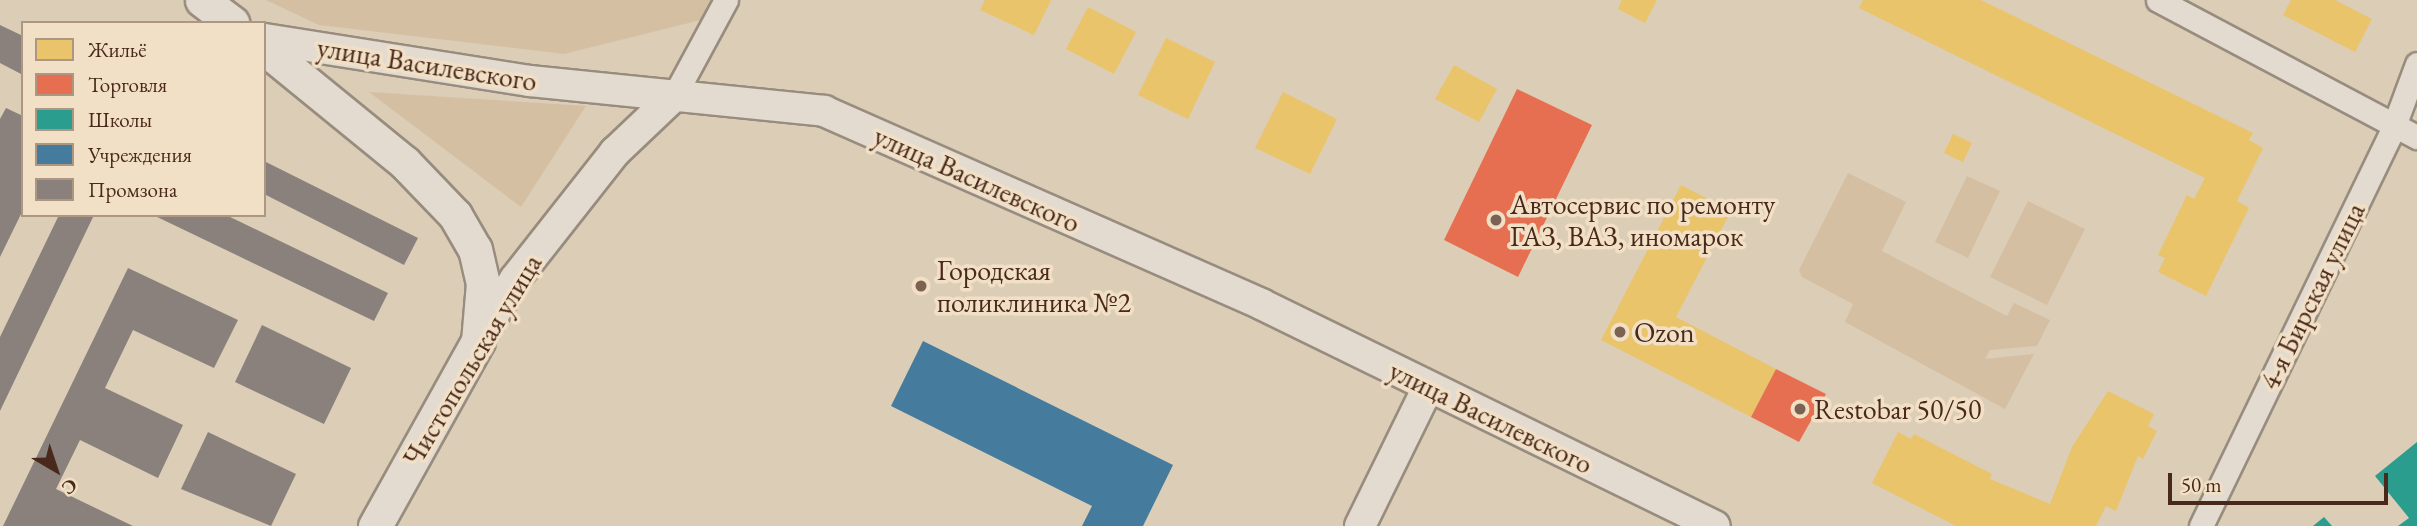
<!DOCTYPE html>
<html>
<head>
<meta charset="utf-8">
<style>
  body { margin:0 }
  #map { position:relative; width:2417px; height:526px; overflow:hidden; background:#dccdb7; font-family:"EB Garamond",serif }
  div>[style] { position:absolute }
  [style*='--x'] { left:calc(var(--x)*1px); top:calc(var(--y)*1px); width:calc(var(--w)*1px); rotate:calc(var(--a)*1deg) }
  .green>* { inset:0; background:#d5bfa2 }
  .homes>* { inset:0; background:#e9c46a }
  .shops>* { inset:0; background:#e76f51 }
  .schools>* { inset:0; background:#2a9d8f }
  .public>* { inset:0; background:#457b9d }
  .industry>* { inset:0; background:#8a817c }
  .roads { filter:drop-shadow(2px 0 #988c7e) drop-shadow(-2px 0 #988c7e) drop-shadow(0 2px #988c7e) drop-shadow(0 -2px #988c7e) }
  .minor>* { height:23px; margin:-11.5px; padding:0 11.5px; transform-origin:11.5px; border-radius:11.5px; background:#e3dbd0 }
  .tertiary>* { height:30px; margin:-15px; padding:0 15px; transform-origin:15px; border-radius:15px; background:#e3dbd0 }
  .secondary>* { height:33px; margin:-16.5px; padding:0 16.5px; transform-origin:16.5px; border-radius:16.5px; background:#e3dbd0 }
  .dots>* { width:19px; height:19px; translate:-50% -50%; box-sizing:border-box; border:4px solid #f2e0c6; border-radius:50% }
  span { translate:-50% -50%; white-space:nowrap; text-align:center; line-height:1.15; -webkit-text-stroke:7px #f2e0c6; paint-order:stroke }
  .street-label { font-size:28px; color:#49291b }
  .poi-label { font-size:28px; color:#49291b }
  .left { translate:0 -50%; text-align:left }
  .legend { position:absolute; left:21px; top:21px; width:245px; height:196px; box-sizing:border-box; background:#f2e0c6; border:2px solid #ae9782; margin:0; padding:9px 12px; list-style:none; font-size:21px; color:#49291b }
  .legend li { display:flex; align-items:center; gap:14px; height:35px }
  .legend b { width:35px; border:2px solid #ae9782 }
  .north { position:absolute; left:21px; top:435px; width:70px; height:70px; -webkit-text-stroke:5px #f2e0c6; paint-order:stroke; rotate:141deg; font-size:19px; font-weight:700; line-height:28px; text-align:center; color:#49291b }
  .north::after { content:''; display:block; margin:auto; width:24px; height:32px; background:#49291b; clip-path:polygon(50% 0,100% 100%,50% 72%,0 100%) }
  .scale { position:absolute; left:2168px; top:473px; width:220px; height:32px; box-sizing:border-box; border:4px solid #49291b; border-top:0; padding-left:9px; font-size:21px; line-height:24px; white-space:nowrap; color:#49291b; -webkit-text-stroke:5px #f2e0c6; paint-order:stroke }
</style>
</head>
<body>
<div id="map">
  <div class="green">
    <div style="clip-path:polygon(266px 0,714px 0,705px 19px,564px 54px,319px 25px)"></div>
    <div style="clip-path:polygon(369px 92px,586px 106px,521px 207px)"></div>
    <div style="clip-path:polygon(1848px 173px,1906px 202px,1882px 251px,2007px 316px,2014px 303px,2050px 320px,2037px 346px,1990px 350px,1985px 359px,2034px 354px,2005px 409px,1845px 322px,1853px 304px,1802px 277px,1799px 270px)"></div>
    <div style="clip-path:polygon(1967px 176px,2000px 191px,1968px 258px,1935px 242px)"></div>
    <div style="clip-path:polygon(2028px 201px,2085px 229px,2047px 305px,1990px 277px)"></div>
  </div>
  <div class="homes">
    <div style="clip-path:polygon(985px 0,1051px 0,1034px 35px,980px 10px)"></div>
    <div style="clip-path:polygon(1622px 0,1657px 0,1645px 23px,1618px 9px)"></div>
    <div style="clip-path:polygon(1863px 0,1981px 0,2253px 133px,2249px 140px,2263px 148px,2237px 201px,2249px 208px,2206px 296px,2158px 272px,2165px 258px,2158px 255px,2187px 195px,2194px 199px,2205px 178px,1859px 8px)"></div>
    <div style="clip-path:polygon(2291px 0,2335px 0,2372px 19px,2355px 52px,2283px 15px)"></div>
    <div style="clip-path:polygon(1088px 7px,1136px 32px,1114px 74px,1066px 49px)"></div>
    <div style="clip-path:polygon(1166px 38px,1215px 62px,1188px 119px,1138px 95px)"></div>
    <div style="clip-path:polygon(1454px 65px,1497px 89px,1479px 122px,1435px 99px)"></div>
    <div style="clip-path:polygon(1283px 92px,1337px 119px,1310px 174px,1255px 148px)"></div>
    <div style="clip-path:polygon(1953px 134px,1972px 143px,1963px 162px,1944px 153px)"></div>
    <div style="clip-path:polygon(1681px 185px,1731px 211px,1676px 317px,1776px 369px,1751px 417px,1601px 340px)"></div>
    <div style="clip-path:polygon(2108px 391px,2154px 414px,2148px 426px,2157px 431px,2143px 459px,2138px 456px,2116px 511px,2106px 506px,2096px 526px,1956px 526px,1872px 483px,1898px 432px,1911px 439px,1914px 434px,1992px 474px,1990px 479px,2050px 504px,2072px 447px)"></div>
  </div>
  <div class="shops">
    <div style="clip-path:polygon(1517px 89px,1592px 125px,1518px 277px,1444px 240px)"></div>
    <div style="clip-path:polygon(1776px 369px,1826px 394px,1799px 442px,1751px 417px)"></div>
  </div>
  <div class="schools">
    <div style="clip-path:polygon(2417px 442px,2417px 526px,2398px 526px,2409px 518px,2375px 476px)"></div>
    <div style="clip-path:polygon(2324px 517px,2332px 526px,2313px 526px)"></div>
  </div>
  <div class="public">
    <div style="clip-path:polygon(923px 341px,1173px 465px,1143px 526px,1082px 526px,1092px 506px,891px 406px)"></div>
  </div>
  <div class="industry">
    <div style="clip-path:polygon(0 25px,23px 36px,23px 75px,0 63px)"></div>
    <div style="clip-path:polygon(6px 108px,23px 116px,23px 210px,0 257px,0 119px)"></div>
    <div style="clip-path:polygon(264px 161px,418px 238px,404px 265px,264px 194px)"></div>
    <div style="clip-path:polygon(59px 215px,94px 215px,0 411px,0 337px)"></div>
    <div style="clip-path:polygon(153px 215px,226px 215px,388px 293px,374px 321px)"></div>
    <div style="clip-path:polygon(128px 268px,238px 320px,214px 368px,133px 330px,105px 388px,183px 425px,158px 478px,80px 440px,56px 489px,133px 526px,3px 526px)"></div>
    <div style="clip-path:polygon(262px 325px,351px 368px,324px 424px,235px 382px)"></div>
    <div style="clip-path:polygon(208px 432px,296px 474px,271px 526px,181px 489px)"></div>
  </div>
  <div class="roads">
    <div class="minor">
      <div style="--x:2158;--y:0;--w:293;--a:27.9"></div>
      <div style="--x:674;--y:96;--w:109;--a:-61.6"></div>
      <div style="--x:2201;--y:526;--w:444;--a:-64.2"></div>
      <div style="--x:2394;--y:126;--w:66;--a:-69.6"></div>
    </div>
    <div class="tertiary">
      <div style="--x:264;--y:39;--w:269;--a:9"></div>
      <div style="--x:530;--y:81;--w:296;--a:5.8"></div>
      <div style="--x:824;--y:111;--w:478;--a:23.8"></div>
      <div style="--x:1261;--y:304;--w:505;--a:26.06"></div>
      <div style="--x:478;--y:341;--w:72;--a:-59.2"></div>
      <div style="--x:515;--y:279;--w:162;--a:-51.8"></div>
      <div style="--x:615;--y:152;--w:81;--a:-43.5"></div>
      <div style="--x:1360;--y:526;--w:155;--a:-63.9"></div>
    </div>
    <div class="secondary">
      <div style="--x:202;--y:0;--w:38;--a:37"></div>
      <div style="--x:264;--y:48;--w:181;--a:39.2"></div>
      <div style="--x:404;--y:162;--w:74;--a:46.1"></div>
      <div style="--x:455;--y:215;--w:39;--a:60"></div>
      <div style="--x:475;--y:249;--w:35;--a:77"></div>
      <div style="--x:483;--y:283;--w:58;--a:94.9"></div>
      <div style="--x:478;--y:341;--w:212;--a:119.1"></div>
    </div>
  </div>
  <div class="dots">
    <div style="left:1496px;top:220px;background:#7c6252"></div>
    <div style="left:921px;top:286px;background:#7c6252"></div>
    <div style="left:1620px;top:332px;background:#7c6252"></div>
    <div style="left:1800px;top:409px;background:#7c6252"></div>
  </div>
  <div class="street-label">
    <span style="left:427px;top:64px;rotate:9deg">улица Василевского</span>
    <span style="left:977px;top:179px;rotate:24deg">улица Василевского</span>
    <span style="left:2312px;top:296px;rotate:-64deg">4-я Бирская улица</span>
    <span style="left:472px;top:360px;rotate:-59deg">Чистопольская улица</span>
    <span style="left:1491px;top:417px;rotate:26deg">улица Василевского</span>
  </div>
  <div class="poi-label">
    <span class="left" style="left:1510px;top:220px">Автосервис по ремонту<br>ГАЗ, ВАЗ, иномарок</span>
    <span class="left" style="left:937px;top:286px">Городская<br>поликлиника №2</span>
    <span class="left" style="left:1634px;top:332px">Ozon</span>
    <span class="left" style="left:1814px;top:409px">Restobar 50/50</span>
  </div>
  <ul class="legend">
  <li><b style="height:19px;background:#e9c46a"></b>Жильё</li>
  <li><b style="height:19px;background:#e76f51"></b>Торговля</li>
  <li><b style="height:19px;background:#2a9d8f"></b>Школы</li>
  <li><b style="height:19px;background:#457b9d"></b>Учреждения</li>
  <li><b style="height:19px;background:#8a817c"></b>Промзона</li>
  </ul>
  <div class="north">С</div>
  <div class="scale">50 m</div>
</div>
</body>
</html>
